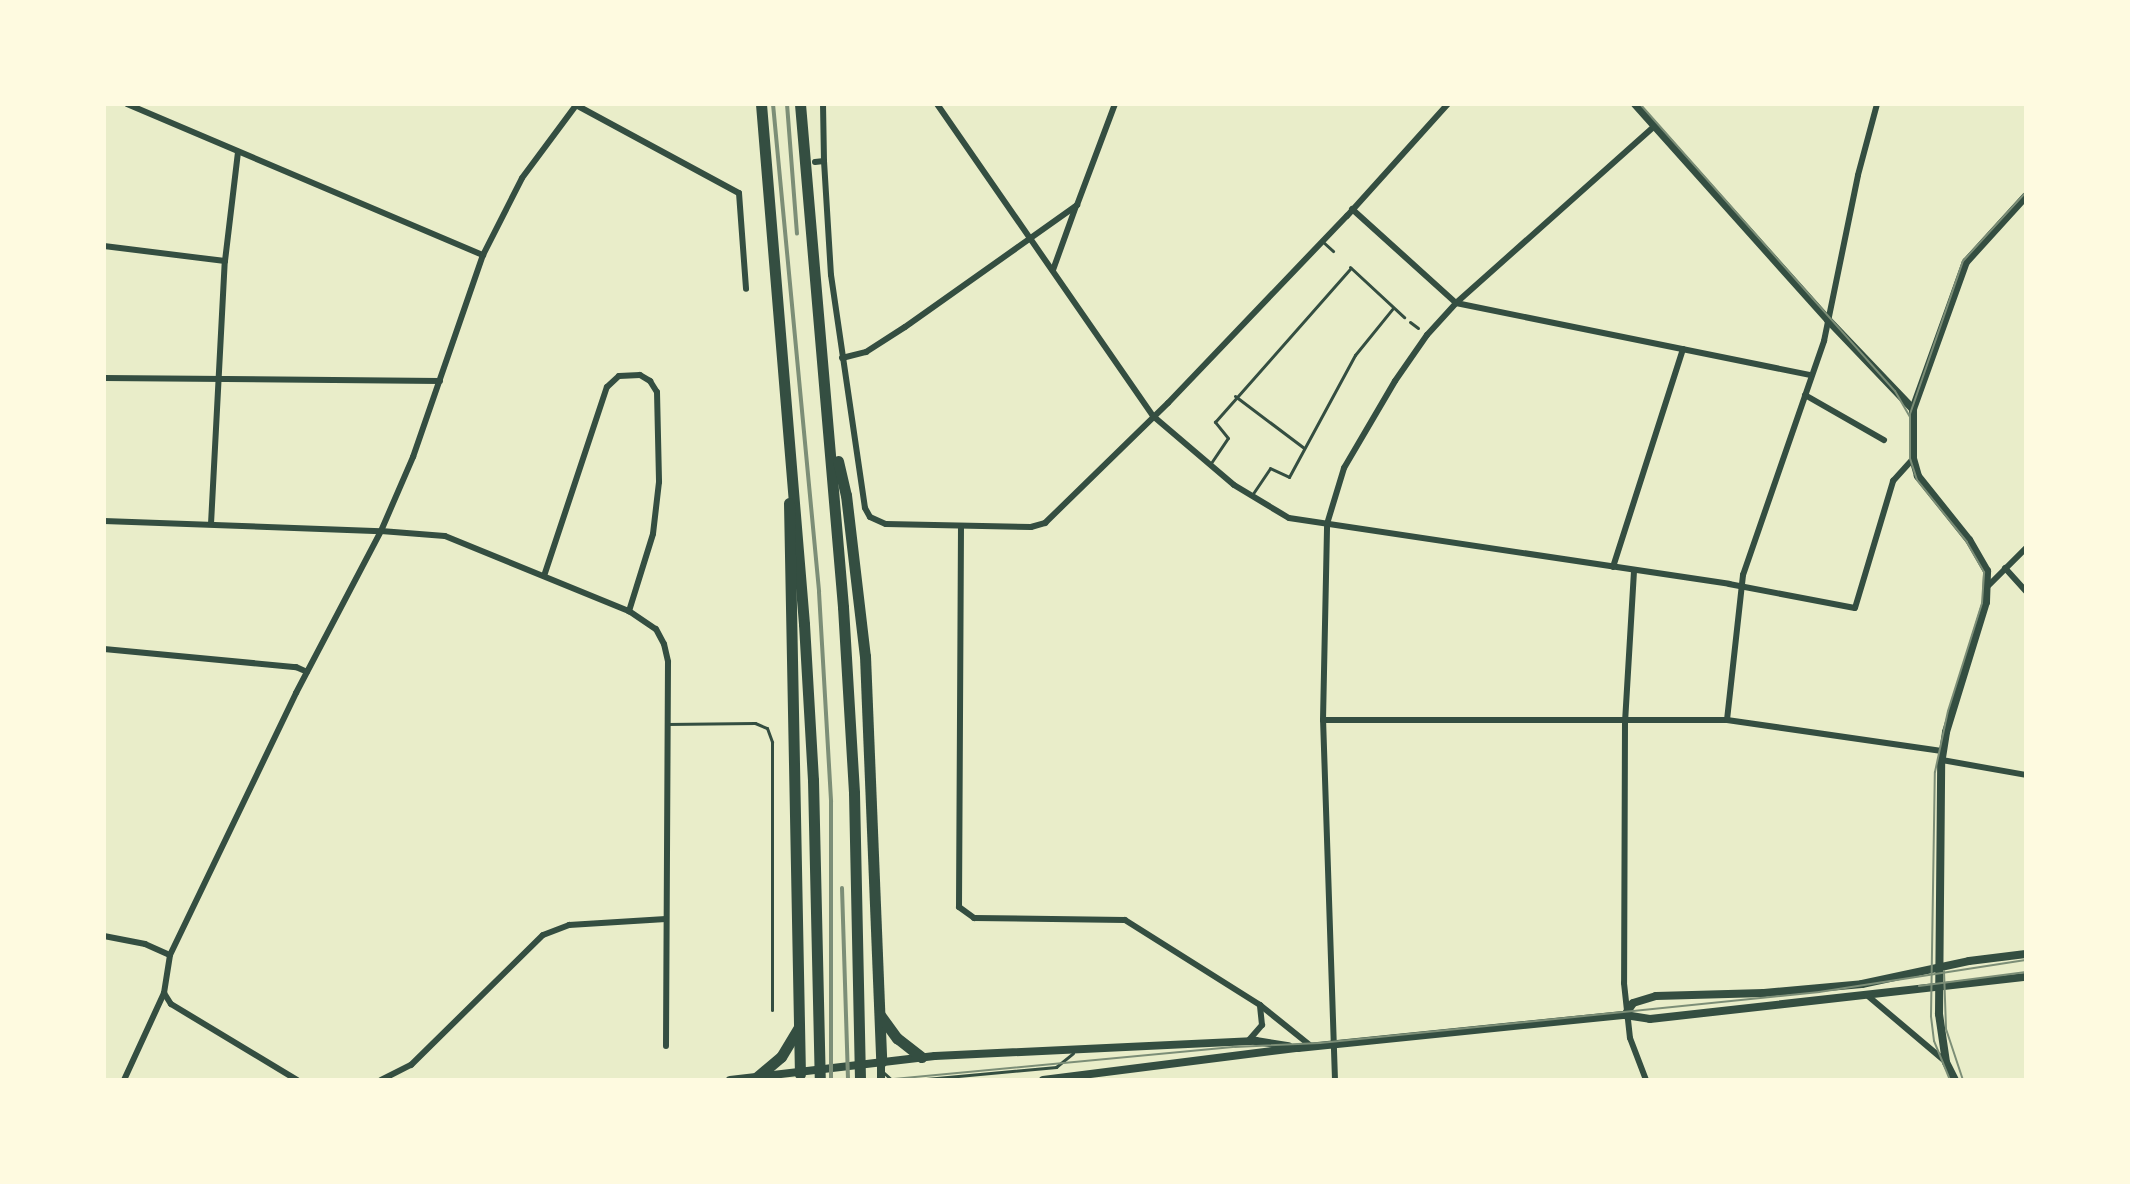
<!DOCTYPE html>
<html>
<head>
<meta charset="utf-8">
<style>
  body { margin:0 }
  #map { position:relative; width:2130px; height:1184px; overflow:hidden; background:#e9edc9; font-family:"Exo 2",sans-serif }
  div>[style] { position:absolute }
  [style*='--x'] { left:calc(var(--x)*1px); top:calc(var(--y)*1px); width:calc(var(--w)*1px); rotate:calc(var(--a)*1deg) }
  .service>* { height:3px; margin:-1.5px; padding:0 1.5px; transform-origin:1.5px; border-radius:1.5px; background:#344e41 }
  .minor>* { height:6px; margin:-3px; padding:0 3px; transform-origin:3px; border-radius:3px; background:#344e41 }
  .secondary>* { height:8px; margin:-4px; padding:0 4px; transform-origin:4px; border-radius:4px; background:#344e41 }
  .motorway>* { height:11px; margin:-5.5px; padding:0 5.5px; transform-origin:5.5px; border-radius:5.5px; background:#344e41 }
  .tram>* { height:2px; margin:-1px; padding:0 1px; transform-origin:1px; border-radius:1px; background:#7c8e77 }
  .rail>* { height:4px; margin:-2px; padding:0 2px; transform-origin:2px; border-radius:2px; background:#7c8e77 }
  span { translate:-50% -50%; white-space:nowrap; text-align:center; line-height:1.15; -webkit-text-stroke:7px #fefae0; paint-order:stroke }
  .frame { position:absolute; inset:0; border:106px solid #fefae0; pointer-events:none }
</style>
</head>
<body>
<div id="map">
  <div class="service">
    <div style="--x:1322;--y:241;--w:15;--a:42"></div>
    <div style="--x:1350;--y:267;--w:74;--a:42.8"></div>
    <div style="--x:1410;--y:322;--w:10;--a:37"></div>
    <div style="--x:1235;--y:396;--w:86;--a:37"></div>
    <div style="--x:1211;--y:463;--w:30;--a:-56"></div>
    <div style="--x:1228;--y:438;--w:21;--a:-129"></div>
    <div style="--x:1215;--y:422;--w:205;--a:-48.6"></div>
    <div style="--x:1252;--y:495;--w:32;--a:-56"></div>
    <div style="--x:1270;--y:468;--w:21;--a:25"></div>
    <div style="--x:1289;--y:477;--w:139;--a:-61.6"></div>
    <div style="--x:1355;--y:355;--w:60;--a:-51"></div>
    <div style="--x:667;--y:724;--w:88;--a:-0.7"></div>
    <div style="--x:755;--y:723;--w:13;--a:23"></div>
    <div style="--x:767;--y:728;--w:15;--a:70"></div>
    <div style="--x:772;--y:742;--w:268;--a:90"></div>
    <div style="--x:883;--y:1072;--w:12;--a:42"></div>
    <div style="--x:915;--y:1080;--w:142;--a:-5.3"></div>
    <div style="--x:1056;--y:1067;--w:22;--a:-39"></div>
  </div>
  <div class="minor">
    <div style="--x:127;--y:104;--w:387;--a:23"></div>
    <div style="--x:937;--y:104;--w:379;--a:55.3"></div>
    <div style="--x:1153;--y:416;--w:106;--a:40.4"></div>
    <div style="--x:1234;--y:485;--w:64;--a:31"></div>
    <div style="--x:1289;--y:518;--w:445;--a:8.5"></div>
    <div style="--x:1729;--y:584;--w:128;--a:10.8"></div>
    <div style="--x:1855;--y:608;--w:133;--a:-73.3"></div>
    <div style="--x:1893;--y:481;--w:30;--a:-48"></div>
    <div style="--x:576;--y:105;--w:185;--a:28.4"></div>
    <div style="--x:739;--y:193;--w:96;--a:85.8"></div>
    <div style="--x:824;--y:161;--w:114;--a:86.5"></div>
    <div style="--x:831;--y:275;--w:235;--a:81.7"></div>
    <div style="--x:865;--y:508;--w:10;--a:61"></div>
    <div style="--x:870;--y:517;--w:17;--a:24"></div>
    <div style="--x:886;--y:524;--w:145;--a:1.2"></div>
    <div style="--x:1031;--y:527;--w:15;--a:-16"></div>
    <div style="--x:1045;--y:523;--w:172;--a:-44.3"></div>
    <div style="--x:1168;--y:403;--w:259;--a:-46.3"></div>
    <div style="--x:1347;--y:216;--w:151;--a:-48"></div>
    <div style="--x:815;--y:162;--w:9;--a:-6"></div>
    <div style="--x:824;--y:161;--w:57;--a:-91"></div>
    <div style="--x:1352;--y:209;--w:140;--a:42.1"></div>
    <div style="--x:1456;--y:303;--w:362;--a:11.5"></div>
    <div style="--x:104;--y:246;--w:122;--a:7.1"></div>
    <div style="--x:1053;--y:270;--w:68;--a:-70.2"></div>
    <div style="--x:842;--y:358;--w:25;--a:-14"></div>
    <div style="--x:866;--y:352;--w:46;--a:-32.7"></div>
    <div style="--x:905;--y:327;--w:211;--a:-35.3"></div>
    <div style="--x:1077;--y:205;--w:108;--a:-69.4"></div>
    <div style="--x:104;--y:378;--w:336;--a:0.5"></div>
    <div style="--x:1805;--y:395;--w:91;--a:29.7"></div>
    <div style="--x:104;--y:521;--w:277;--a:2.1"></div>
    <div style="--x:381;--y:531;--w:64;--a:4.5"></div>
    <div style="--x:445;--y:536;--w:199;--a:22.2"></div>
    <div style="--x:629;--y:611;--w:32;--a:34"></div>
    <div style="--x:656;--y:629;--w:17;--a:62"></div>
    <div style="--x:664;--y:644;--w:18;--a:77"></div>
    <div style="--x:668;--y:662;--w:384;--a:90.3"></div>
    <div style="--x:211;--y:524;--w:263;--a:-87"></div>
    <div style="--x:225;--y:261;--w:110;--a:-83.2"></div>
    <div style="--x:961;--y:526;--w:381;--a:90.3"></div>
    <div style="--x:959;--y:907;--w:19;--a:36"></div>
    <div style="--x:974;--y:918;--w:151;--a:0.8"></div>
    <div style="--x:1125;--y:920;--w:160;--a:32.2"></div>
    <div style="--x:1260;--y:1005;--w:65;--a:38.8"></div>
    <div style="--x:1613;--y:567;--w:229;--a:-72.2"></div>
    <div style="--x:2005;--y:568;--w:31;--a:48"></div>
    <div style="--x:1634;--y:571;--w:151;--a:93.4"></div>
    <div style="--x:1625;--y:722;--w:261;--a:90.2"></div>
    <div style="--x:1624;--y:983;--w:55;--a:83.8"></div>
    <div style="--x:1630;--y:1038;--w:45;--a:69.1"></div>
    <div style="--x:544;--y:576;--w:199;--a:-71.6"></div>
    <div style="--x:607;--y:387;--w:16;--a:-43"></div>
    <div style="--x:619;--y:376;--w:21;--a:-3"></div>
    <div style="--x:640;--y:375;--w:12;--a:31"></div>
    <div style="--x:650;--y:381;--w:13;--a:58"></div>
    <div style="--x:657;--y:392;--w:90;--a:88.7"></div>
    <div style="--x:659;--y:482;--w:52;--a:96.6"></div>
    <div style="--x:653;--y:534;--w:81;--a:107.3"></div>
    <div style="--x:1988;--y:586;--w:54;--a:-45"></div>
    <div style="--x:104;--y:649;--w:193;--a:5.4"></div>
    <div style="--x:296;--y:667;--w:12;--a:24"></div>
    <div style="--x:1323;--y:720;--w:404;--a:0"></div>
    <div style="--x:1727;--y:720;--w:217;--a:8.2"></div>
    <div style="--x:1727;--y:720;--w:146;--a:-83.7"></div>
    <div style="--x:1743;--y:575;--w:248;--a:-70.9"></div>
    <div style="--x:1824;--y:341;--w:169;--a:-78.4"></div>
    <div style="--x:1858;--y:175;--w:73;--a:-75"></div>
    <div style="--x:1942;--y:760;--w:85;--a:10.1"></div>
    <div style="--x:104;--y:936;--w:42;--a:11"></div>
    <div style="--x:145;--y:944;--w:27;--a:24"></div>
    <div style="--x:164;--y:993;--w:13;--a:58"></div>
    <div style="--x:171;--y:1004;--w:147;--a:31.1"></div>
    <div style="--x:1868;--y:996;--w:102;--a:40.2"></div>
    <div style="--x:1249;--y:1040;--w:20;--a:-49"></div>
    <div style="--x:1262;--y:1025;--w:20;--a:-96"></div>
    <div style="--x:124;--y:1080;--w:96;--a:-65.3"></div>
    <div style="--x:164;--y:993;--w:38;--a:-81"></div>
    <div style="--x:170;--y:955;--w:291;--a:-64.3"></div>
    <div style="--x:296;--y:693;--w:183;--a:-62.3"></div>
    <div style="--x:381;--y:531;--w:81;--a:-66.6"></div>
    <div style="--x:413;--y:457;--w:214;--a:-70.9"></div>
    <div style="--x:483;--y:255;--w:86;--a:-63.1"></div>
    <div style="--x:522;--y:178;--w:92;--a:-53.4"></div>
    <div style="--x:381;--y:1080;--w:34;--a:-27"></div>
    <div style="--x:411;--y:1065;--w:185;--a:-44.6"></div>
    <div style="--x:543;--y:935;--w:28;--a:-21"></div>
    <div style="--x:569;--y:925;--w:97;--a:-3.5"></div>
    <div style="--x:1335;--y:1080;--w:360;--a:-91.9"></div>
    <div style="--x:1323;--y:720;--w:196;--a:-88.8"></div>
    <div style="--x:1327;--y:524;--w:59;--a:-73.1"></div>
    <div style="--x:1344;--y:468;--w:101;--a:-59.6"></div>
    <div style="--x:1395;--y:381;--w:56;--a:-55.2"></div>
    <div style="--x:1427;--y:335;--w:43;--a:-47.8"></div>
    <div style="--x:1456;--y:303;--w:266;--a:-41.7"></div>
  </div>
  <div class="secondary">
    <div style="--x:1635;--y:104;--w:290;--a:48.2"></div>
    <div style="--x:1828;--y:320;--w:123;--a:46.3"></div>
    <div style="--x:1625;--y:1015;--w:14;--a:-56"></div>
    <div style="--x:1633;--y:1003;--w:24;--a:-17"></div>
    <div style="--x:1656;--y:996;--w:108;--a:-1.6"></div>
    <div style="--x:1764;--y:993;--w:98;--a:-5.2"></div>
    <div style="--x:1862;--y:984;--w:109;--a:-12.1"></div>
    <div style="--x:1969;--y:961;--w:57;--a:-7"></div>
    <div style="--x:881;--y:1062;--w:18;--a:90"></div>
    <div style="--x:730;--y:1080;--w:206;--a:-6.7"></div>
    <div style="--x:935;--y:1056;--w:321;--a:-2.7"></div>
    <div style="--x:1256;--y:1041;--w:33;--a:9"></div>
    <div style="--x:1043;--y:1080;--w:257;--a:-7.2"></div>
    <div style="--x:1298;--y:1048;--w:329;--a:-5.8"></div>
    <div style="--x:1625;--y:1015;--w:25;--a:9"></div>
    <div style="--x:1650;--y:1019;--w:378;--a:-6.4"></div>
    <div style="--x:1955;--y:1080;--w:20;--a:-117"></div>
    <div style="--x:1946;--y:1062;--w:49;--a:-98.3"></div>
    <div style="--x:1939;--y:1014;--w:250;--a:-89.5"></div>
    <div style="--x:1941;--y:764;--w:32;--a:-81"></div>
    <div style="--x:1946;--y:732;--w:136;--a:-72.9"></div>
    <div style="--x:1986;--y:602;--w:31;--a:-88"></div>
    <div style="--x:1987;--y:571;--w:36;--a:-120"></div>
    <div style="--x:1969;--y:540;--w:82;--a:-128.6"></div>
    <div style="--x:1918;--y:476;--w:18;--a:-106"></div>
    <div style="--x:1913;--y:459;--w:50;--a:-90"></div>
    <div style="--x:1913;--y:409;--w:156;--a:-70.2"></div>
    <div style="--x:1966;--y:262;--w:89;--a:-47.7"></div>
  </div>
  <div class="motorway">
    <div style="--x:761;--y:104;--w:522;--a:85.27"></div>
    <div style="--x:804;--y:624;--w:156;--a:86.7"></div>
    <div style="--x:813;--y:780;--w:300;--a:88.7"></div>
    <div style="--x:800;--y:104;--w:505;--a:85.11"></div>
    <div style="--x:843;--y:607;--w:186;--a:86.6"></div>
    <div style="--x:854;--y:793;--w:287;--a:88.8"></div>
    <div style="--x:838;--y:461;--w:35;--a:77"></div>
    <div style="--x:846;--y:495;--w:162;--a:83.3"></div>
    <div style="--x:865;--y:656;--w:406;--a:87.7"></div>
    <div style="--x:789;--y:503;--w:571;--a:88.9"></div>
    <div style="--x:880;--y:1015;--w:29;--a:54"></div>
    <div style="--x:897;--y:1038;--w:31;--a:38"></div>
    <div style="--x:757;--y:1077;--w:31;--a:-40"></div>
    <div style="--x:781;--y:1057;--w:35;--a:-59"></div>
  </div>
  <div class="tram">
    <div style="--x:1640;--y:104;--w:384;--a:48.4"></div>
    <div style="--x:1895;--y:391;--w:30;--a:60"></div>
    <div style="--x:1944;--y:971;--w:58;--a:88"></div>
    <div style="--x:1946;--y:1029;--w:54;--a:71.6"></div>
    <div style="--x:1919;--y:986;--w:108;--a:-7.5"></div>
    <div style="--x:883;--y:1080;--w:354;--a:-5.4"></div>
    <div style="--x:1235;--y:1047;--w:85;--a:-2.7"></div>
    <div style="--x:1320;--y:1043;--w:502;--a:-5.84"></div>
    <div style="--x:1819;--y:992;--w:209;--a:-8.8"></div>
    <div style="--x:1950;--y:1080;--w:42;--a:-112.3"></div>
    <div style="--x:1934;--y:1041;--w:25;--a:-97"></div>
    <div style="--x:1931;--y:1016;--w:244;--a:-89.1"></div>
    <div style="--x:1935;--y:772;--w:62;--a:-78"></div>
    <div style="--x:1948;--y:711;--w:113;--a:-72.5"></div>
    <div style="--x:1982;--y:603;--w:31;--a:-86"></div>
    <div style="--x:1984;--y:572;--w:34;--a:-120"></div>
    <div style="--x:1967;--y:542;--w:80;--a:-128.9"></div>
    <div style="--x:1917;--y:480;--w:23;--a:-108"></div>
    <div style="--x:1910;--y:458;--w:44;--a:-90"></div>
    <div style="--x:1910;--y:414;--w:162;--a:-70.9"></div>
    <div style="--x:1963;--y:261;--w:93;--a:-47.6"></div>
  </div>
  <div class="rail">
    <div style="--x:773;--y:104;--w:490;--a:84.6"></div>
    <div style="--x:819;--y:592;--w:210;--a:86.7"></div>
    <div style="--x:831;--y:802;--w:278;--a:90"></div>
    <div style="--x:787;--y:104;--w:130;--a:85.6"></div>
    <div style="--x:842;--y:888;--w:192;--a:88.2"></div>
  </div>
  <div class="frame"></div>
</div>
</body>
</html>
